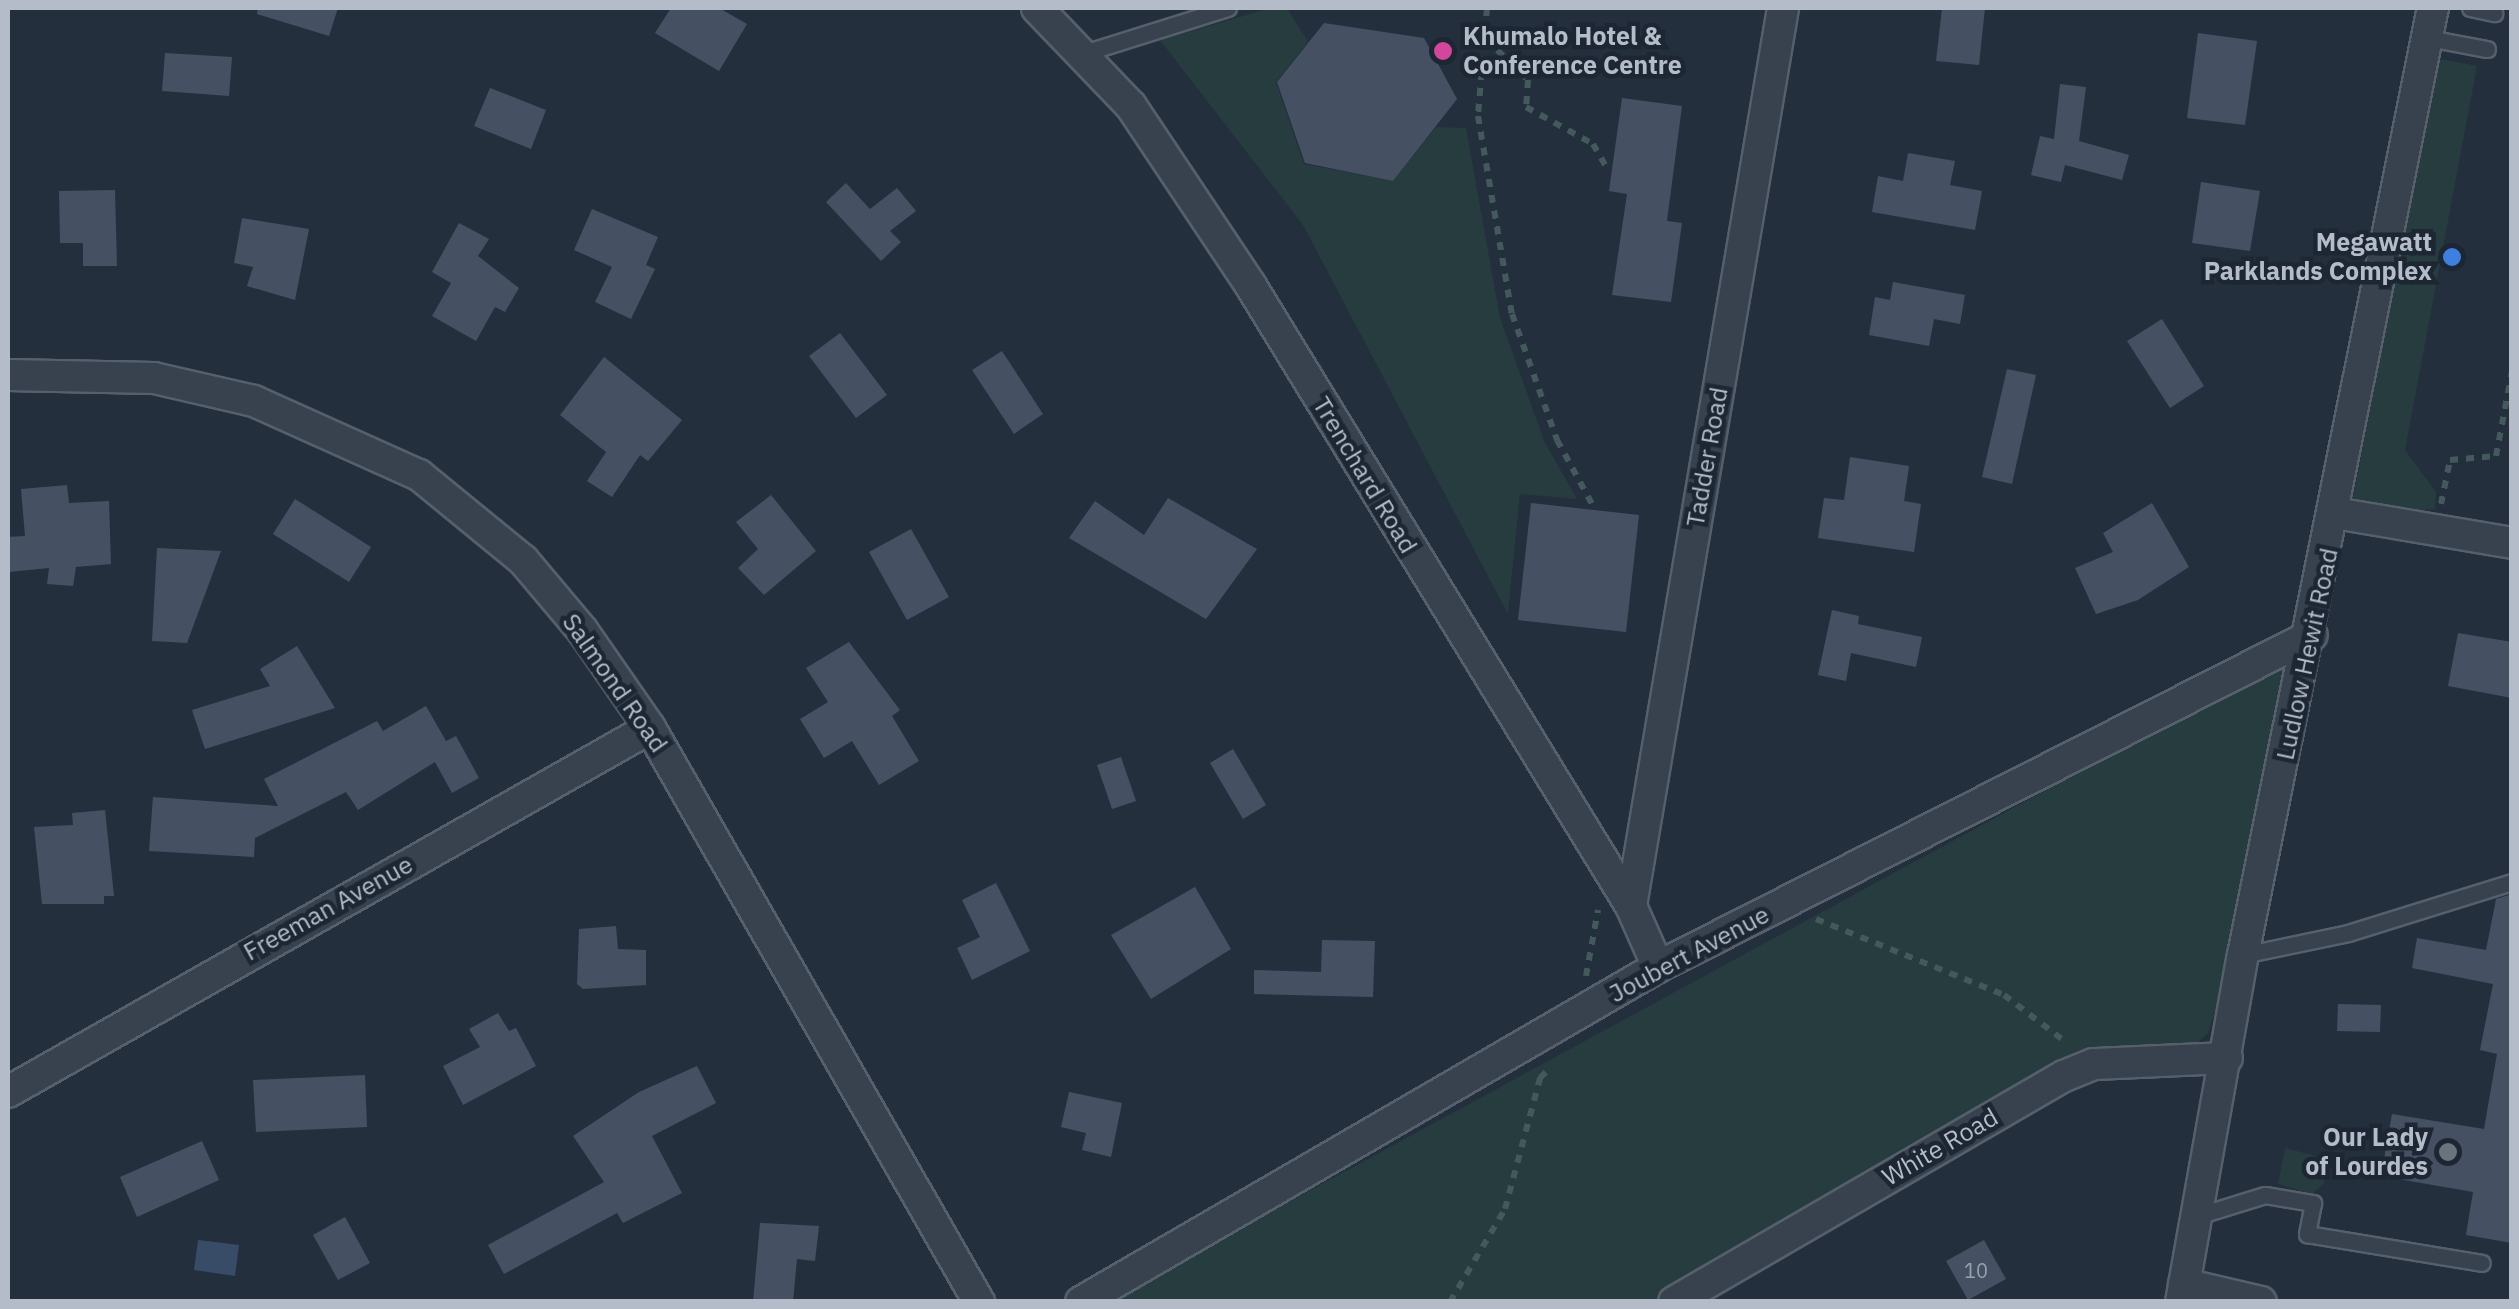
<!DOCTYPE html>
<html>
<head>
<meta charset="utf-8">
<style>
  body { margin:0 }
  #map { position:relative; width:2519px; height:1309px; overflow:hidden; background:#242f3e; font-family:"IBM Plex Sans",sans-serif }
  div>[style] { position:absolute }
  [style*='--x'] { left:calc(var(--x)*1px); top:calc(var(--y)*1px); width:calc(var(--w)*1px); rotate:calc(var(--a)*1deg) }
  .green>* { inset:0; background:#263c3f }
  .water>* { inset:0; background:#394c67 }
  .building>* { inset:0; background:#455162 }
  .path>* { height:6px; margin-top:-3px; transform-origin:0; background:repeating-linear-gradient(90deg,#44595c 0 8px,transparent 0 16px) }
  .roads { filter:drop-shadow(2px 0 #565f6c) drop-shadow(-2px 0 #565f6c) drop-shadow(0 2px #565f6c) drop-shadow(0 -2px #565f6c) }
  .service>* { height:15px; margin:-7.5px; padding:0 7.5px; transform-origin:7.5px; border-radius:7.5px; background:#38414e }
  .minor>* { height:30px; margin:-15px; padding:0 15px; transform-origin:15px; border-radius:15px; background:#38414e }
  .dots>* { width:28px; height:28px; translate:-50% -50%; box-sizing:border-box; border:5px solid #1d2633; border-radius:50% }
  span { translate:-50% -50%; white-space:nowrap; text-align:center; line-height:1.15; -webkit-text-stroke:9px #1d2633; paint-order:stroke }
  .number-label { font-size:20px; color:#98a1af }
  .number-label span { -webkit-text-stroke-width:0 }
  .poi-label { font-size:25px; color:#b4bcc9; font-weight:700 }
  .left { translate:0 -50%; text-align:left }
  .right { translate:-100% -50%; text-align:right }
  .street-label { font-size:25px; color:#b4bcc9 }
  .frame { position:absolute; inset:0; border:10px solid #b4bcc9; pointer-events:none }
</style>
</head>
<body>
<div id="map">
  <div class="green">
    <div style="clip-path:polygon(1271px 8px,1287px 8px,1308px 42px,1276px 82px,1304px 164px,1393px 181px,1436px 127px,1466px 128px,1500px 318px,1545px 443px,1577px 499px,1520px 494px,1508px 614px,1303px 225px,1160px 40px)"></div>
    <div style="clip-path:polygon(2436px 58px,2477px 66px,2405px 450px,2436px 492px,2435px 509px,2413px 511px,2353px 498px)"></div>
    <div style="clip-path:polygon(2300px 652px,2232px 955px,2208px 1033px,2188px 1051px,2066px 1066px,1658px 1301px,1105px 1302px)"></div>
    <div style="clip-path:polygon(2285px 1148px,2328px 1159px,2324px 1183px,2312px 1194px,2278px 1184px)"></div>
  </div>
  <div class="water">
    <div style="clip-path:polygon(198px 1240px,239px 1245px,235px 1276px,194px 1270px)"></div>
  </div>
  <div class="building">
    <div style="clip-path:polygon(258px 8px,338px 8px,329px 36px,257px 14px)"></div>
    <div style="clip-path:polygon(671px 8px,719px 8px,747px 24px,719px 71px,655px 33px)"></div>
    <div style="clip-path:polygon(1942px 8px,1985px 8px,1979px 65px,1936px 61px)"></div>
    <div style="clip-path:polygon(1324px 23px,1424px 38px,1457px 99px,1393px 181px,1305px 163px,1277px 82px)"></div>
    <div style="clip-path:polygon(2198px 33px,2257px 41px,2245px 125px,2187px 118px)"></div>
    <div style="clip-path:polygon(165px 53px,232px 57px,229px 96px,162px 91px)"></div>
    <div style="clip-path:polygon(2060px 84px,2086px 87px,2079px 141px,2129px 155px,2122px 180px,2065px 165px,2061px 182px,2031px 175px,2040px 136px,2054px 139px)"></div>
    <div style="clip-path:polygon(490px 88px,546px 110px,531px 149px,474px 126px)"></div>
    <div style="clip-path:polygon(1622px 98px,1682px 106px,1667px 221px,1682px 223px,1671px 302px,1612px 295px,1627px 194px,1609px 191px)"></div>
    <div style="clip-path:polygon(1908px 153px,1955px 161px,1950px 185px,1982px 191px,1975px 230px,1872px 212px,1878px 176px,1903px 181px)"></div>
    <div style="clip-path:polygon(2201px 182px,2260px 191px,2250px 251px,2192px 243px)"></div>
    <div style="clip-path:polygon(846px 183px,870px 209px,897px 188px,916px 211px,890px 231px,901px 242px,881px 261px,826px 202px)"></div>
    <div style="clip-path:polygon(115px 190px,117px 266px,83px 266px,83px 243px,60px 243px,59px 191px)"></div>
    <div style="clip-path:polygon(592px 209px,658px 237px,646px 265px,655px 269px,631px 319px,595px 302px,612px 267px,574px 250px)"></div>
    <div style="clip-path:polygon(242px 218px,309px 229px,295px 300px,247px 286px,253px 267px,234px 263px)"></div>
    <div style="clip-path:polygon(459px 223px,489px 239px,478px 256px,519px 288px,505px 312px,495px 307px,476px 341px,432px 316px,451px 283px,432px 272px)"></div>
    <div style="clip-path:polygon(1893px 282px,1965px 295px,1960px 324px,1934px 319px,1929px 346px,1869px 335px,1875px 297px,1890px 300px)"></div>
    <div style="clip-path:polygon(2162px 319px,2204px 386px,2170px 408px,2127px 341px)"></div>
    <div style="clip-path:polygon(840px 333px,887px 395px,856px 418px,809px 356px)"></div>
    <div style="clip-path:polygon(1002px 351px,1043px 414px,1014px 434px,972px 370px)"></div>
    <div style="clip-path:polygon(604px 357px,682px 420px,648px 461px,640px 455px,612px 497px,587px 481px,606px 452px,560px 415px)"></div>
    <div style="clip-path:polygon(2007px 369px,2036px 375px,2012px 484px,1982px 477px)"></div>
    <div style="clip-path:polygon(1850px 457px,1909px 466px,1904px 501px,1921px 504px,1914px 552px,1818px 538px,1824px 498px,1844px 500px)"></div>
    <div style="clip-path:polygon(67px 485px,69px 503px,109px 501px,111px 564px,76px 567px,73px 586px,47px 584px,49px 568px,8px 572px,8px 537px,25px 536px,21px 489px)"></div>
    <div style="clip-path:polygon(771px 495px,816px 551px,764px 595px,738px 568px,758px 549px,736px 522px)"></div>
    <div style="clip-path:polygon(1168px 498px,1257px 549px,1206px 619px,1069px 538px,1095px 501px,1144px 535px)"></div>
    <div style="clip-path:polygon(295px 499px,371px 547px,349px 582px,273px 534px)"></div>
    <div style="clip-path:polygon(1531px 503px,1639px 515px,1626px 632px,1518px 620px)"></div>
    <div style="clip-path:polygon(2152px 503px,2189px 567px,2138px 600px,2096px 614px,2075px 568px,2113px 552px,2103px 533px)"></div>
    <div style="clip-path:polygon(911px 529px,949px 597px,907px 620px,869px 552px)"></div>
    <div style="clip-path:polygon(157px 548px,221px 551px,187px 643px,152px 641px)"></div>
    <div style="clip-path:polygon(1832px 610px,1859px 616px,1858px 624px,1922px 637px,1916px 667px,1851px 653px,1846px 681px,1818px 675px)"></div>
    <div style="clip-path:polygon(2458px 633px,2512px 642px,2512px 698px,2448px 686px)"></div>
    <div style="clip-path:polygon(849px 642px,900px 710px,892px 716px,919px 761px,879px 785px,852px 741px,824px 758px,800px 719px,828px 702px,806px 668px)"></div>
    <div style="clip-path:polygon(297px 646px,335px 708px,205px 749px,192px 710px,270px 686px,260px 669px)"></div>
    <div style="clip-path:polygon(426px 706px,446px 741px,456px 736px,479px 778px,452px 793px,435px 762px,358px 810px,346px 792px,255px 838px,254px 857px,149px 851px,153px 797px,278px 806px,264px 779px,377px 721px,383px 731px)"></div>
    <div style="clip-path:polygon(1233px 749px,1266px 805px,1243px 819px,1210px 763px)"></div>
    <div style="clip-path:polygon(1121px 757px,1136px 801px,1112px 809px,1097px 765px)"></div>
    <div style="clip-path:polygon(105px 810px,114px 896px,104px 896px,104px 904px,42px 904px,34px 827px,73px 825px,72px 813px)"></div>
    <div style="clip-path:polygon(996px 883px,1030px 951px,972px 980px,957px 948px,980px 937px,962px 900px)"></div>
    <div style="clip-path:polygon(1195px 887px,1231px 949px,1151px 999px,1111px 935px)"></div>
    <div style="clip-path:polygon(2512px 894px,2512px 1243px,2466px 1235px,2473px 1192px,2381px 1176px,2392px 1114px,2484px 1129px,2497px 1054px,2480px 1050px,2493px 984px,2412px 968px,2417px 938px,2486px 950px,2496px 899px)"></div>
    <div style="clip-path:polygon(616px 926px,618px 949px,646px 950px,646px 985px,583px 989px,577px 984px,579px 929px)"></div>
    <div style="clip-path:polygon(1322px 940px,1375px 941px,1373px 997px,1254px 994px,1254px 970px,1321px 972px)"></div>
    <div style="clip-path:polygon(2338px 1004px,2381px 1005px,2380px 1032px,2337px 1031px)"></div>
    <div style="clip-path:polygon(498px 1013px,509px 1031px,516px 1028px,536px 1066px,463px 1105px,443px 1066px,480px 1047px,469px 1029px)"></div>
    <div style="clip-path:polygon(697px 1066px,716px 1103px,652px 1136px,682px 1193px,623px 1223px,617px 1213px,504px 1274px,488px 1245px,604px 1182px,573px 1136px,639px 1092px)"></div>
    <div style="clip-path:polygon(365px 1075px,367px 1127px,256px 1132px,253px 1080px)"></div>
    <div style="clip-path:polygon(1069px 1092px,1122px 1103px,1111px 1157px,1082px 1150px,1086px 1133px,1061px 1127px)"></div>
    <div style="clip-path:polygon(202px 1141px,219px 1180px,137px 1217px,120px 1177px)"></div>
    <div style="clip-path:polygon(345px 1217px,370px 1263px,338px 1280px,313px 1235px)"></div>
    <div style="clip-path:polygon(760px 1223px,819px 1226px,815px 1261px,797px 1259px,793px 1302px,753px 1302px)"></div>
    <div style="clip-path:polygon(1984px 1240px,2006px 1279px,1968px 1300px,1946px 1261px)"></div>
  </div>
  <div class="path">
    <div style="--x:1487;--y:8;--w:108;--a:94.8"></div>
    <div style="--x:1478;--y:116;--w:201;--a:80.3"></div>
    <div style="--x:1512;--y:314;--w:134;--a:70.3"></div>
    <div style="--x:1557;--y:440;--w:73;--a:61.3"></div>
    <div style="--x:1486;--y:39;--w:59;--a:44.3"></div>
    <div style="--x:1528;--y:80;--w:27;--a:94"></div>
    <div style="--x:1526;--y:107;--w:77;--a:28.9"></div>
    <div style="--x:1593;--y:144;--w:28;--a:60"></div>
    <div style="--x:2441;--y:504;--w:45;--a:-78.4"></div>
    <div style="--x:2450;--y:460;--w:46;--a:-5"></div>
    <div style="--x:2496;--y:456;--w:86;--a:-79.3"></div>
    <div style="--x:1816;--y:919;--w:203;--a:22"></div>
    <div style="--x:2004;--y:995;--w:79;--a:37.3"></div>
    <div style="--x:1586;--y:976;--w:67;--a:-79.7"></div>
    <div style="--x:1450;--y:1302;--w:108;--a:-59.4"></div>
    <div style="--x:1505;--y:1209;--w:136;--a:-75"></div>
    <div style="--x:1540;--y:1078;--w:14;--a:-45"></div>
  </div>
  <div class="roads">
    <div class="service">
      <div style="--x:2470;--y:8;--w:25;--a:12"></div>
      <div style="--x:2428;--y:38;--w:60;--a:10.6"></div>
      <div style="--x:1081;--y:54;--w:154;--a:-17.4"></div>
      <div style="--x:2243;--y:955;--w:107;--a:-11.8"></div>
      <div style="--x:2348;--y:933;--w:172;--a:-17.3"></div>
      <div style="--x:2197;--y:1216;--w:71;--a:-17.2"></div>
      <div style="--x:2265;--y:1195;--w:49;--a:9.5"></div>
      <div style="--x:2313;--y:1203;--w:32;--a:101"></div>
      <div style="--x:2307;--y:1234;--w:177;--a:9.4"></div>
    </div>
    <div class="minor">
      <div style="--x:1037;--y:8;--w:136;--a:46.2"></div>
      <div style="--x:1131;--y:106;--w:216;--a:56.3"></div>
      <div style="--x:1251;--y:286;--w:727;--a:58.5"></div>
      <div style="--x:1631;--y:906;--w:67;--a:66.1"></div>
      <div style="--x:8;--y:375;--w:146;--a:1.2"></div>
      <div style="--x:154;--y:378;--w:103;--a:13"></div>
      <div style="--x:254;--y:401;--w:181;--a:24.2"></div>
      <div style="--x:419;--y:475;--w:134;--a:39.3"></div>
      <div style="--x:523;--y:560;--w:92;--a:49.9"></div>
      <div style="--x:582;--y:630;--w:119;--a:55.2"></div>
      <div style="--x:650;--y:728;--w:662;--a:60.18"></div>
      <div style="--x:2335;--y:513;--w:180;--a:9.6"></div>
      <div style="--x:1631;--y:906;--w:911;--a:-80.39"></div>
      <div style="--x:8;--y:1092;--w:738;--a:-29.55"></div>
      <div style="--x:2184;--y:1284;--w:79;--a:13.2"></div>
      <div style="--x:1081;--y:1302;--w:667;--a:-30.14"></div>
      <div style="--x:1658;--y:967;--w:733;--a:-26.91"></div>
      <div style="--x:1674;--y:1302;--w:451;--a:-30.1"></div>
      <div style="--x:2064;--y:1076;--w:32;--a:-22"></div>
      <div style="--x:2094;--y:1064;--w:133;--a:-2.6"></div>
      <div style="--x:2181;--y:1302;--w:352;--a:-79.9"></div>
      <div style="--x:2243;--y:955;--w:966;--a:-78.66"></div>
    </div>
  </div>
  <div class="dots">
    <div style="left:1443px;top:51px;background:#d1479c"></div>
    <div style="left:2452px;top:257px;background:#3f7fe0"></div>
    <div style="left:2448px;top:1152px;background:#6b7280"></div>
  </div>
  <div class="number-label">
    <span style="left:1976px;top:1270px">10</span>
  </div>
  <div class="poi-label">
    <span class="left" style="left:1463px;top:51px">Khumalo Hotel &amp;<br>Conference Centre</span>
    <span class="right" style="left:2432px;top:257px">Megawatt<br>Parklands Complex</span>
    <span class="right" style="left:2428px;top:1152px">Our Lady<br>of Lourdes</span>
  </div>
  <div class="street-label">
    <span style="left:1707px;top:457px;rotate:-80deg">Tadder Road</span>
    <span style="left:1365px;top:475px;rotate:59deg">Trenchard Road</span>
    <span style="left:2307px;top:654px;rotate:-78deg">Ludlow Hewit Road</span>
    <span style="left:615px;top:683px;rotate:55deg">Salmond Road</span>
    <span style="left:328px;top:908px;rotate:-29deg">Freeman Avenue</span>
    <span style="left:1689px;top:954px;rotate:-28deg">Joubert Avenue</span>
    <span style="left:1940px;top:1147px;rotate:-30deg">White Road</span>
  </div>
  <div class="frame"></div>
</div>
</body>
</html>
